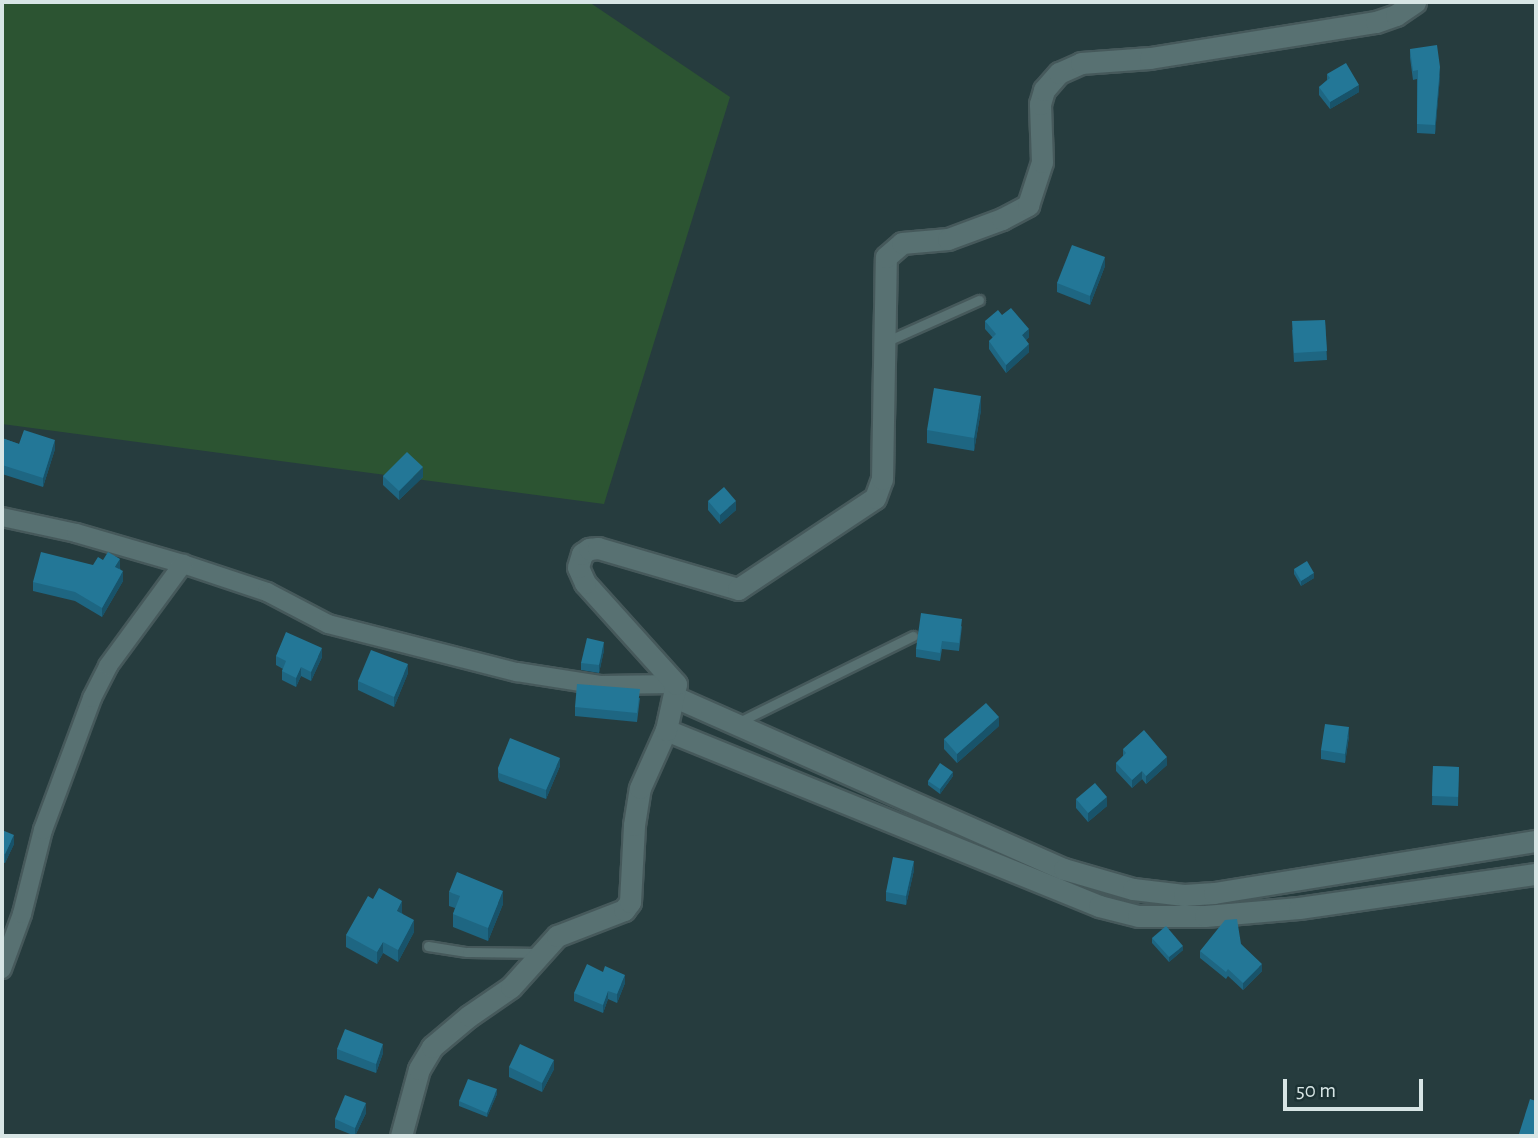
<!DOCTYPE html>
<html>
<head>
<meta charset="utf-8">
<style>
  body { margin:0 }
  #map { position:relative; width:1538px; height:1138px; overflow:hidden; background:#263c3e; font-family:"Alegreya Sans",sans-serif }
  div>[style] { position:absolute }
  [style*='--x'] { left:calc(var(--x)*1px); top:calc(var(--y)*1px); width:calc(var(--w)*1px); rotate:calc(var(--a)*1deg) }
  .green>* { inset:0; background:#2c5432 }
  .roads { filter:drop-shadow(2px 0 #46595b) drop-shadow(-2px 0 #46595b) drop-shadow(0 2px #46595b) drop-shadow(0 -2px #46595b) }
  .lane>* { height:9px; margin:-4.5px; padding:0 4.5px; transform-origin:4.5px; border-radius:4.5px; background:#587172 }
  .street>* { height:18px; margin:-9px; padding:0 9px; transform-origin:9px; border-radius:9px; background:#587172 }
  .secondary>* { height:21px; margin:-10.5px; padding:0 10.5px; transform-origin:10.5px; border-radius:10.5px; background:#587172 }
  .wall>* { inset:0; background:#1e6682 }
  .shaded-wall>* { inset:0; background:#18536a }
  .building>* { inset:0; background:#237797 }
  span { translate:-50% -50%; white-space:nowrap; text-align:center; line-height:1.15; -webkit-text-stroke:7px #1c3234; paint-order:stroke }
  .frame { position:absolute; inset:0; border:4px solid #d7e5e5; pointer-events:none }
  .scale { position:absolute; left:1283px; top:1079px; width:140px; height:32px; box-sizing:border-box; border:4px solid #d7e5e5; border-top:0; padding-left:9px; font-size:21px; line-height:24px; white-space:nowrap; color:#d7e5e5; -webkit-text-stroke:5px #1c3234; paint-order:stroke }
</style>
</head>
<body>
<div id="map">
  <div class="green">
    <div style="clip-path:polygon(2px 2px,589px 2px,730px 97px,604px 504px,2px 424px)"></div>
  </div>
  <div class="roads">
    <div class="lane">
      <div style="--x:885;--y:342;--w:103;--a:-24.1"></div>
      <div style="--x:739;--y:722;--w:194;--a:-26.3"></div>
      <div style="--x:428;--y:946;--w:39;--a:9"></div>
      <div style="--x:467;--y:952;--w:74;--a:0.8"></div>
    </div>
    <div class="street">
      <div style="--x:2;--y:517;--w:76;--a:12.2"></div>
      <div style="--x:76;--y:533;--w:111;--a:16.2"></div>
      <div style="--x:183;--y:564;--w:89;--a:18.4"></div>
      <div style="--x:267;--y:592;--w:69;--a:27.7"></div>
      <div style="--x:328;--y:624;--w:195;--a:14.3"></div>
      <div style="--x:517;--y:672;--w:84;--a:8.9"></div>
      <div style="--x:600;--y:685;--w:76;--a:-0.8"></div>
      <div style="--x:2;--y:969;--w:59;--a:-70"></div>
      <div style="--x:22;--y:914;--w:87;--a:-76"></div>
      <div style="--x:43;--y:830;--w:141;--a:-69.6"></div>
      <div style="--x:92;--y:698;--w:36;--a:-63"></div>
      <div style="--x:108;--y:666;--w:127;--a:-53.7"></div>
    </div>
    <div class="secondary">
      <div style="--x:675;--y:697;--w:425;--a:23.9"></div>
      <div style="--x:1064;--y:869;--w:72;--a:16.2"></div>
      <div style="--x:1133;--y:889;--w:51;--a:6.7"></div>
      <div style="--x:1184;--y:895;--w:30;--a:-4"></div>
      <div style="--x:1214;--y:893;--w:326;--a:-9.2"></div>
      <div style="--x:666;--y:730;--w:467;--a:22.1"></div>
      <div style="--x:1099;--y:906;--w:40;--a:14.4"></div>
      <div style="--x:1138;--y:916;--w:67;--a:0"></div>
      <div style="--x:1205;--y:916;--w:94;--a:-4.9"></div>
      <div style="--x:1299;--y:908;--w:239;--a:-8.2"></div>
      <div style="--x:401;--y:1136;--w:69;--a:-75"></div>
      <div style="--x:419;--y:1069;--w:26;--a:-59"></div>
      <div style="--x:432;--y:1047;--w:48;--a:-40"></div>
      <div style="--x:469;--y:1016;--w:51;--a:-34.6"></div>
      <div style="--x:511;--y:987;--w:69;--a:-48"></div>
      <div style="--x:557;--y:936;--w:72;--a:-21.2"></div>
      <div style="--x:624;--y:910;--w:10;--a:-53"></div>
      <div style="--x:630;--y:902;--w:77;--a:-87"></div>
      <div style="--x:634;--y:825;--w:37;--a:-81"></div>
      <div style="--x:640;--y:788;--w:64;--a:-65.9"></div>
      <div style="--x:666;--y:730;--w:47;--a:-77.7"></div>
      <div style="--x:676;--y:684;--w:136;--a:-132"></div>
      <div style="--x:585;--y:583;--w:17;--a:-114"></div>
      <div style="--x:578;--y:567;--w:14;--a:-73"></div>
      <div style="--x:582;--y:554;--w:9;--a:-36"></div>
      <div style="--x:589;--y:549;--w:9;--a:-6"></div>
      <div style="--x:598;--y:548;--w:146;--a:16.3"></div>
      <div style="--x:738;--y:589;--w:164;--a:-33.6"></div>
      <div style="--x:875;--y:498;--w:20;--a:-70"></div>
      <div style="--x:882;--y:479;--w:222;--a:-89"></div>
      <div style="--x:886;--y:257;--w:21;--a:-41"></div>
      <div style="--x:902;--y:243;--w:46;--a:-5"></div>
      <div style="--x:948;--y:239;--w:58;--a:-20.3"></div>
      <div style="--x:1002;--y:219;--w:30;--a:-28"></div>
      <div style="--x:1028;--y:205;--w:45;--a:-72"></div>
      <div style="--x:1042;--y:162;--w:58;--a:-92"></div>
      <div style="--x:1040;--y:104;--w:15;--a:-74"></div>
      <div style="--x:1044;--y:90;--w:23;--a:-49"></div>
      <div style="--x:1059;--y:73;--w:24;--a:-24"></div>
      <div style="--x:1081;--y:63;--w:69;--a:-4.1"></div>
      <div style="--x:1150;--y:58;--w:229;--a:-9.1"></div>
      <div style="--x:1376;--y:22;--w:21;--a:-19"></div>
      <div style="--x:1396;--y:15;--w:23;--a:-34"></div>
    </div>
  </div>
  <div class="wall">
    <div style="clip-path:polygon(1410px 49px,1440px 76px,1435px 134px,1417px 133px,1417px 79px,1413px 80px,1410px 58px)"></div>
    <div style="clip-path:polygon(1327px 74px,1359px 92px,1330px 109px,1319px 95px,1319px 87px,1327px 80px)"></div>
    <div style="clip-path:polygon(1105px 266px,1090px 305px,1057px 292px,1057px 283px)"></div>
    <div style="clip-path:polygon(1002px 315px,1029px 337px,1026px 340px,1029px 352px,1006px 373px,989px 349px,989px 341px,993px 338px,985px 329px,985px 321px)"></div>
    <div style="clip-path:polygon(1325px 320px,1327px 360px,1294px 362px,1292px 330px)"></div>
    <div style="clip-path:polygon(981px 410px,974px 451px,927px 443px,927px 430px)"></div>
    <div style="clip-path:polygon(2px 438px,19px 444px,55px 449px,43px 487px,2px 474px)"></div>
    <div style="clip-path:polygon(383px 476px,423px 477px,399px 500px,383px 485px)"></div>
    <div style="clip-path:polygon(708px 501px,736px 510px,720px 524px,708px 510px)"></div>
    <div style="clip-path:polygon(93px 565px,120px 568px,123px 581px,102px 617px,75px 601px,33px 591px,33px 582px)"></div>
    <div style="clip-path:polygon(1294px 569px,1314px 578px,1301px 586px,1294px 574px)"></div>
    <div style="clip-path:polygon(962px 626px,959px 651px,942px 649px,940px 661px,916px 657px,916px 649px)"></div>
    <div style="clip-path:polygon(604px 650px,599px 673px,581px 670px,581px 663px)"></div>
    <div style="clip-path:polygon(276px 656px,322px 657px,311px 681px,301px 676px,296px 687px,282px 680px,282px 671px,283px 669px,276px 665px)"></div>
    <div style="clip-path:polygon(408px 673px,394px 707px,358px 690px,358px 681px)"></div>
    <div style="clip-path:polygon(640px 698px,637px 722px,575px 716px,575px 707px)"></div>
    <div style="clip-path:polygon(999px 726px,957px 763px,944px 749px,944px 739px)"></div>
    <div style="clip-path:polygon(1349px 736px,1345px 763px,1321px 759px,1321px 750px)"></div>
    <div style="clip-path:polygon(1123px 749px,1167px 765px,1146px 784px,1142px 779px,1132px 788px,1116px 771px,1116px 763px,1123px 756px)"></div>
    <div style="clip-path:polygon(560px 766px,546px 799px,499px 781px,498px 777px,498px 768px)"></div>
    <div style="clip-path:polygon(1433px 766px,1459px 767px,1458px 806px,1432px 805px)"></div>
    <div style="clip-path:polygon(953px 776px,940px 794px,928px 785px,928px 781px)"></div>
    <div style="clip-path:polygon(1076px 799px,1107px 806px,1088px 822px,1076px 808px)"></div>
    <div style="clip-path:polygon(2px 830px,14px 844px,5px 863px,2px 862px)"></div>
    <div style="clip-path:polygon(914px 870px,906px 905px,886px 901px,886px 892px)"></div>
    <div style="clip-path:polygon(449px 892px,503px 904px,488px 941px,453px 927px,453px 914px,455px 908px,449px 906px)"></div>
    <div style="clip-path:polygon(402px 913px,414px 932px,398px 962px,383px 953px,377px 964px,346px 947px,346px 935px)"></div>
    <div style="clip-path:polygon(1152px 938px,1183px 950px,1169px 962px,1152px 943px)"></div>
    <div style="clip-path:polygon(1241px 944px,1262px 971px,1243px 990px,1228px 976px,1226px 979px,1200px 958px,1200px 951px)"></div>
    <div style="clip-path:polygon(625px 983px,617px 1003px,608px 999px,603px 1013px,574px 1001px,574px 993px)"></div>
    <div style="clip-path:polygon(337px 1049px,383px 1053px,376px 1073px,337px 1059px)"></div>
    <div style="clip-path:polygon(509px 1067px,554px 1069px,542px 1092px,509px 1077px)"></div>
    <div style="clip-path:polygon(497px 1094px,487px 1117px,459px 1106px,459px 1101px)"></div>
    <div style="clip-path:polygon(366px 1113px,355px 1136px,335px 1128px,335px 1119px)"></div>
  </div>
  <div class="shaded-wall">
    <div style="clip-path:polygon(1440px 67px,1440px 76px,1435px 134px,1435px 125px)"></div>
    <div style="clip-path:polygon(1359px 85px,1359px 92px,1330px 109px,1330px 102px)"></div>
    <div style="clip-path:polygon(1105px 257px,1105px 266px,1090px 305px,1090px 296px)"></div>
    <div style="clip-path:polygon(1029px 329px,1029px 337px,1022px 343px,1022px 335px)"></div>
    <div style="clip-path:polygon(1029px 344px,1029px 352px,1006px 373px,1006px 365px)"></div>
    <div style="clip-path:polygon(981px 396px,981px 410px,974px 451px,974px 438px)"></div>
    <div style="clip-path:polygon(55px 440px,55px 449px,43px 487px,43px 478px)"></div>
    <div style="clip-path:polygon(423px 467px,423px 477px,399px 500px,399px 491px)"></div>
    <div style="clip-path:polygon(736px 501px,736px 510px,720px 524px,720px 515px)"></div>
    <div style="clip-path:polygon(120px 559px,120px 568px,115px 576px,115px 567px)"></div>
    <div style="clip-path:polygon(123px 571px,123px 581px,102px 617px,102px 608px)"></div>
    <div style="clip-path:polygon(1314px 573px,1314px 578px,1301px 586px,1301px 581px)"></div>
    <div style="clip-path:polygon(604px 642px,604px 650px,599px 673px,599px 665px)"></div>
    <div style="clip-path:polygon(322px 648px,322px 657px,311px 681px,311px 672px)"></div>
    <div style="clip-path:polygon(408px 664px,408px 673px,394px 707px,394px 697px)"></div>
    <div style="clip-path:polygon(301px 667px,301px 676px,296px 687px,296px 678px)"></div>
    <div style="clip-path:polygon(999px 717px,999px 726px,957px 763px,957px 754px)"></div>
    <div style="clip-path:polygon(1349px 727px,1349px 736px,1345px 763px,1345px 754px)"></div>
    <div style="clip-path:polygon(1167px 757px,1167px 765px,1146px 784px,1146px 776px)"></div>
    <div style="clip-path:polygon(560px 758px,560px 766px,546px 799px,546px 790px)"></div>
    <div style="clip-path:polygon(1142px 771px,1142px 779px,1132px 788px,1132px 780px)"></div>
    <div style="clip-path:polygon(953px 772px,953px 776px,940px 794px,940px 789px)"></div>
    <div style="clip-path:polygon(1107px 797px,1107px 806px,1088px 822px,1088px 813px)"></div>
    <div style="clip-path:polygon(14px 835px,14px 844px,5px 863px,5px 854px)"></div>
    <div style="clip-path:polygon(914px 861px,914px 870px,906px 905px,906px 896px)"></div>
    <div style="clip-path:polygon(503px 891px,503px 904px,488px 941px,488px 928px)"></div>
    <div style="clip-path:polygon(402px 901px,402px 913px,397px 922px,397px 911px)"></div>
    <div style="clip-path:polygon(414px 920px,414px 932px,398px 962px,398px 950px)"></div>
    <div style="clip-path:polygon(383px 942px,383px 953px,377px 964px,377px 952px)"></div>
    <div style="clip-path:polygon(1183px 946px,1183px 950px,1169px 962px,1169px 957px)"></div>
    <div style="clip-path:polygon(1262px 964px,1262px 971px,1243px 990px,1243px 983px)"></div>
    <div style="clip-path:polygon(625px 975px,625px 983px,617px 1003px,617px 994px)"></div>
    <div style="clip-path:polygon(608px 991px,608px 999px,603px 1013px,603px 1005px)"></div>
    <div style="clip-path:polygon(383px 1044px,383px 1053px,376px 1073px,376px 1064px)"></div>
    <div style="clip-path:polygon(554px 1060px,554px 1069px,542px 1092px,542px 1083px)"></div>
    <div style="clip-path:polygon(497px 1089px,497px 1094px,487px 1117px,487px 1113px)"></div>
    <div style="clip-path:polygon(366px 1103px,366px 1113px,355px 1136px,355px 1128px)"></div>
  </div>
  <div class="building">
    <div style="clip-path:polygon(1437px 45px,1440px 67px,1435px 125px,1417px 124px,1418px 70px,1413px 71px,1410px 49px)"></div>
    <div style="clip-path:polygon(1346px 63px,1359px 85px,1330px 102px,1319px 87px,1330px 78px,1327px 74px)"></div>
    <div style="clip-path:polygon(1072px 245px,1105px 257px,1090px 296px,1057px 283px)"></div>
    <div style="clip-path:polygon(1011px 308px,1029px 329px,1022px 335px,1029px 344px,1006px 365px,989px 341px,996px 334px,985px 321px,998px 310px,1002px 315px)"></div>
    <div style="clip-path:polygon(1325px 320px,1327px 351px,1294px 353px,1292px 321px)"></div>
    <div style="clip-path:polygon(934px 388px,981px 396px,974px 438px,927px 430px)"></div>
    <div style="clip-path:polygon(24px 430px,55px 440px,43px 478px,2px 465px,2px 438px,19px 444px)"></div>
    <div style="clip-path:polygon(407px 452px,423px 467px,399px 491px,383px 476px)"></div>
    <div style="clip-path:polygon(724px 487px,736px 501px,720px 515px,708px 501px)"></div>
    <div style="clip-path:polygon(41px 552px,93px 565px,98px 557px,103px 560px,108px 552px,120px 559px,115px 567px,123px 571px,102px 608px,75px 592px,33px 582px)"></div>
    <div style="clip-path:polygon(1307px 561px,1314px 573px,1301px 581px,1294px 569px)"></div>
    <div style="clip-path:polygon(921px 613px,962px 619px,959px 643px,942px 641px,940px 653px,916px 649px)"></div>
    <div style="clip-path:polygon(286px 632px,322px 648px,311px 672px,301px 667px,296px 678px,282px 671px,286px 661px,276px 656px)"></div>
    <div style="clip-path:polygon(587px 638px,604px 642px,599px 665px,581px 663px)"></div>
    <div style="clip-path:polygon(371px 650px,408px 664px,394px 697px,358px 681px)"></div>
    <div style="clip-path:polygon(577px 684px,640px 689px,637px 713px,575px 707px)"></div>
    <div style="clip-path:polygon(986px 703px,999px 717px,957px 754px,944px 739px)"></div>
    <div style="clip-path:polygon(1325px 724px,1349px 727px,1345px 754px,1321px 750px)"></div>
    <div style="clip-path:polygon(1144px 730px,1167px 757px,1146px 776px,1142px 771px,1132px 780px,1116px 763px,1126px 753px,1123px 749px)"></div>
    <div style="clip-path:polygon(510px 738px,560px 758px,546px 790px,499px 773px,498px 768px)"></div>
    <div style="clip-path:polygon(940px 763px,953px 772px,940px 789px,928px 781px)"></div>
    <div style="clip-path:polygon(1433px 766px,1459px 767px,1458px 797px,1432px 796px)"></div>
    <div style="clip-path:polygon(1095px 783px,1107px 797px,1088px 813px,1076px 799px)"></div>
    <div style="clip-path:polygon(2px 830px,14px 835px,5px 854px,2px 853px)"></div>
    <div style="clip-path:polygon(893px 857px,914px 861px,906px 896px,886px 892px)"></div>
    <div style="clip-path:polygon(457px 872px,503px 891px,488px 928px,453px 914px,460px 896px,449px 892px)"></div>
    <div style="clip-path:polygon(379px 888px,402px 901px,397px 911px,414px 920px,398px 950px,383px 942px,377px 952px,346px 935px,368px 896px,373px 899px)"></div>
    <div style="clip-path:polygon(1237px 919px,1241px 944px,1262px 964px,1243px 983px,1228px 969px,1226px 972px,1200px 951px,1225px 920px)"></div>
    <div style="clip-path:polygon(1166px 926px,1183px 946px,1169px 957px,1152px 938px)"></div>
    <div style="clip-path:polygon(587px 964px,603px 972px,605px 966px,625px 975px,617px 994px,608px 991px,603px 1005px,574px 993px)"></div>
    <div style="clip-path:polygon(345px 1029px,383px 1044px,376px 1064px,337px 1049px)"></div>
    <div style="clip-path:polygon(520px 1044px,554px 1060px,542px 1083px,509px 1067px)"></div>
    <div style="clip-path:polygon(468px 1079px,497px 1089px,487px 1113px,459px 1101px)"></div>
    <div style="clip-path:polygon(345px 1095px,366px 1103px,355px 1128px,335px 1119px)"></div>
    <div style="clip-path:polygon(1530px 1099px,1536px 1101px,1536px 1136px,1528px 1136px,1519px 1134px)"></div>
  </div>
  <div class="frame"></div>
  <div class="scale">50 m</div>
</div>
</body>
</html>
